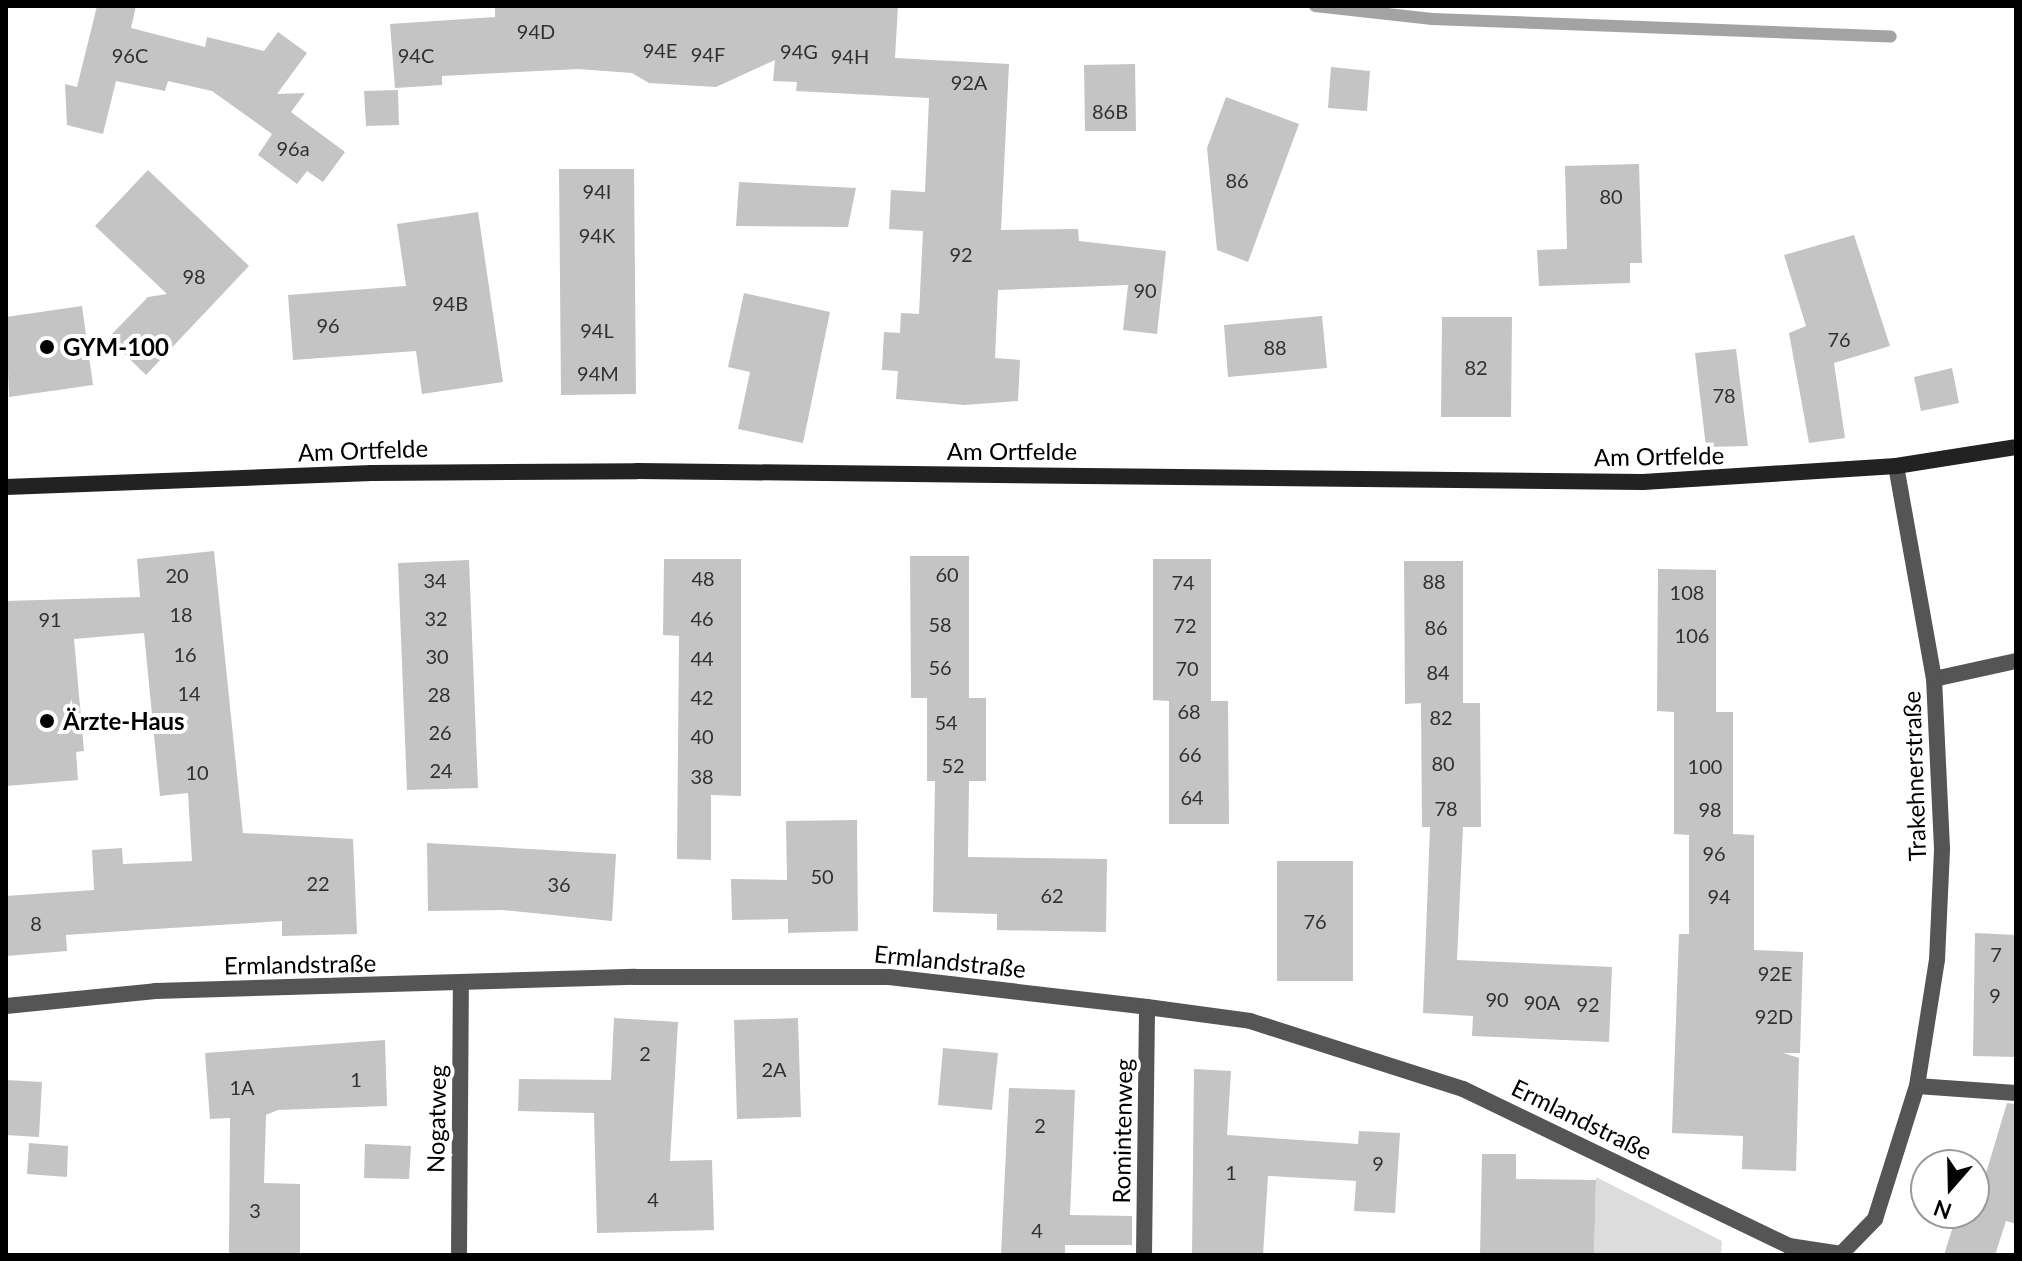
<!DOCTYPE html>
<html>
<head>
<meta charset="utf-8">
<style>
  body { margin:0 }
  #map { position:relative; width:2022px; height:1261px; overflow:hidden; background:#fff; font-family:Lato,sans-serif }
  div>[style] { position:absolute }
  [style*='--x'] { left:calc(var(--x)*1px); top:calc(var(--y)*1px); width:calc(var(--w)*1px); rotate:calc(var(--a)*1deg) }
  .green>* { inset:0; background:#dcdcdc }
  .stream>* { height:12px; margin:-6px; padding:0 6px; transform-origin:6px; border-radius:6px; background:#a3a3a3 }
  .building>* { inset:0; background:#c4c4c4 }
  .minor>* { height:16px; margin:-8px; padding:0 8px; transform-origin:8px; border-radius:8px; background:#555 }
  .secondary>* { height:16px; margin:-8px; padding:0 8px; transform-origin:8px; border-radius:8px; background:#222 }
  .dots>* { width:22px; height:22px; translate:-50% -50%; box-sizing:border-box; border:4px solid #fff; border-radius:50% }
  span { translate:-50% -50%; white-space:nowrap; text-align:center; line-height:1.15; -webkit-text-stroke:8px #fff; paint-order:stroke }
  .number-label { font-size:20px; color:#313131 }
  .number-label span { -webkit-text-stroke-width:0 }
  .poi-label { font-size:24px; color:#000; font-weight:700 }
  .left { translate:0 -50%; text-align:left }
  .street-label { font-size:24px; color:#000 }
  .frame { position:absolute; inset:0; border:8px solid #000; pointer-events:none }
  .north { position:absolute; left:1910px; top:1149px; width:80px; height:80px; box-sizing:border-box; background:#fff; border:2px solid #999; border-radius:50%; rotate:200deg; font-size:22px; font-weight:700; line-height:32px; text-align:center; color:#000 }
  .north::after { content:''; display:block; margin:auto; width:28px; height:36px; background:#000; clip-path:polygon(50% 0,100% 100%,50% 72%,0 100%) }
</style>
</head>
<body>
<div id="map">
  <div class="green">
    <div style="clip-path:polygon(1596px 1177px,1722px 1241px,1721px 1255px,1594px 1255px)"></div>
  </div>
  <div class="stream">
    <div style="--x:1315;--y:6;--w:118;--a:6.3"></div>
    <div style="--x:1432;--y:19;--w:459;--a:2.2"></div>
  </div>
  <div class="building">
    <div style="clip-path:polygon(97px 6px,136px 6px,131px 28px,205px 47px,207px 37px,264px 51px,278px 32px,307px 53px,277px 94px,305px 93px,291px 112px,345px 152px,323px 182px,307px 171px,297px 184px,258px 155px,272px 134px,212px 91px,168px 81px,165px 91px,116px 81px,103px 134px,67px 125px,65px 84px,77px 87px)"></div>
    <div style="clip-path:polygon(495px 6px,898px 6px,895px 58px,1009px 64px,1001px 230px,1078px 229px,1079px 241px,1166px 251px,1157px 334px,1123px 330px,1128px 285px,998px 290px,995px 358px,1020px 360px,1018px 401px,964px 405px,896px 399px,898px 371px,882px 370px,884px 332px,900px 333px,901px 313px,919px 314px,923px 231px,889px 229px,891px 190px,925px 192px,929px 98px,796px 91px,797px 82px,773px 81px,775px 60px,716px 87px,649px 83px,632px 73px,578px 69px,442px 76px,442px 85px,395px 88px,390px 24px,495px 17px)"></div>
    <div style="clip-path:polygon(1135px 64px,1136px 131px,1085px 131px,1084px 65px)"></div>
    <div style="clip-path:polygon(1331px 67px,1370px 71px,1367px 111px,1328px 108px)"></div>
    <div style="clip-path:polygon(398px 90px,399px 125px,366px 126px,364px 91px)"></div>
    <div style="clip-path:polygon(1226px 97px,1299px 124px,1248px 262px,1217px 250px,1207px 148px)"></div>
    <div style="clip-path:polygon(1639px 164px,1642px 263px,1630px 263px,1630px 283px,1539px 286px,1537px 250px,1567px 249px,1565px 166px)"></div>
    <div style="clip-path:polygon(559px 169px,634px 169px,636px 394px,561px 395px)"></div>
    <div style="clip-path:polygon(148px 170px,249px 266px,146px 375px,108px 338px,148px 297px,167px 294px,95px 226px)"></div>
    <div style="clip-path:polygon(739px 182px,856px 188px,848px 227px,736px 226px)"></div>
    <div style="clip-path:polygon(478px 212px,503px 382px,422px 394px,416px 351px,293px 360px,288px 295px,406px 286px,397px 224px)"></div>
    <div style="clip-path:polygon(1854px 235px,1890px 346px,1834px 363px,1845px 438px,1809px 443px,1789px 333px,1806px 326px,1784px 255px)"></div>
    <div style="clip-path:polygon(744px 293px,830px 312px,803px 443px,738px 429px,750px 372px,728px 367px)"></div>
    <div style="clip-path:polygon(82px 306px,93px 385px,9px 397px,6px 317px)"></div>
    <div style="clip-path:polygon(1322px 316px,1327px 368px,1228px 377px,1224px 325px)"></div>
    <div style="clip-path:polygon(1442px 317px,1512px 317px,1511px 417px,1441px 417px)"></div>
    <div style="clip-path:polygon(1736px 349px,1748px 446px,1706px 447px,1695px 353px)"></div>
    <div style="clip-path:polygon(1952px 368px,1959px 403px,1921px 411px,1914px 377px)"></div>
    <div style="clip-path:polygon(214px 551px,243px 833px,353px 839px,357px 934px,282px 936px,282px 921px,139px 930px,66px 935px,67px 951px,6px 956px,6px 896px,94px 890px,92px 850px,122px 848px,123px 864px,192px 861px,188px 793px,160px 796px,144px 633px,74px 639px,84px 751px,76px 752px,78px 780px,6px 786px,6px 601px,140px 597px,137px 559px)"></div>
    <div style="clip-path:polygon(910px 556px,969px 556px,969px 698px,986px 698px,986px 781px,969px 781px,968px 857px,1107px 859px,1106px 932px,997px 930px,997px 914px,933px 912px,935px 781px,927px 781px,927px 698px,911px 698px)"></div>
    <div style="clip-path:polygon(664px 559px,741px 559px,741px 796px,711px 795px,711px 860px,677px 859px,679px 636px,663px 635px)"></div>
    <div style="clip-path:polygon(1153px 559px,1211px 559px,1211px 701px,1228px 701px,1229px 824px,1169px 824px,1169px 701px,1153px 700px)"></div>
    <div style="clip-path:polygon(469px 560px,478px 788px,407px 790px,398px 563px)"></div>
    <div style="clip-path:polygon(1404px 561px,1463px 561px,1463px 703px,1480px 703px,1481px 827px,1463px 827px,1457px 960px,1612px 967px,1609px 1042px,1472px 1036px,1473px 1016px,1423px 1013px,1430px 827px,1422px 827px,1421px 703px,1405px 704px)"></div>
    <div style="clip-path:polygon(1658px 569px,1716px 570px,1716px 712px,1733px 712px,1733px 834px,1754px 835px,1754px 950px,1803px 952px,1800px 1053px,1783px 1053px,1799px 1058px,1796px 1171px,1742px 1169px,1743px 1136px,1672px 1133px,1679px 934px,1689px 934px,1689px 835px,1674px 834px,1674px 712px,1657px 711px)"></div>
    <div style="clip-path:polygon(857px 820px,858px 931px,788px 933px,788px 919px,732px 920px,731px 879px,787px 880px,786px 821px)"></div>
    <div style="clip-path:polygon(427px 843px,616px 854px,612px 921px,502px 910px,428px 911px)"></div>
    <div style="clip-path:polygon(1277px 861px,1353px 861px,1353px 981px,1277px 981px)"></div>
    <div style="clip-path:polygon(1975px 933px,2016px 935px,2016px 1057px,1973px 1056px)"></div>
    <div style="clip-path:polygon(614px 1018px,678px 1022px,670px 1161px,712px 1160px,714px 1230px,597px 1233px,594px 1113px,518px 1111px,519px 1079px,611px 1080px)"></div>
    <div style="clip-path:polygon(798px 1018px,801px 1117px,737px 1119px,734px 1020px)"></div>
    <div style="clip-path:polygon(385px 1040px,387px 1106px,278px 1110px,266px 1115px,264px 1183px,300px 1184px,300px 1255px,229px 1255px,230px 1118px,210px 1119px,205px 1053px)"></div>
    <div style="clip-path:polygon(943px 1048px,998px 1053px,992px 1110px,938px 1105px)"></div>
    <div style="clip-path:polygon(1194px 1069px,1231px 1071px,1227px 1135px,1358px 1144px,1359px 1131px,1400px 1133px,1395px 1213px,1354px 1211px,1356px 1181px,1268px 1176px,1263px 1255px,1192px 1255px)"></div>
    <div style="clip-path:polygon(6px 1080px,42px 1082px,39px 1137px,6px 1135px)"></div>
    <div style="clip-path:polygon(1009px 1088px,1075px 1090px,1070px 1215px,1132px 1216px,1132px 1245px,1065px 1245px,1065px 1255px,1001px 1255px)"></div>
    <div style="clip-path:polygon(2007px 1103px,2016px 1104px,2016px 1224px,2006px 1221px,1995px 1255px,1944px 1255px,1957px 1213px,1974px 1213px)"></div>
    <div style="clip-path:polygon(29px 1143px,68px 1146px,67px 1177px,27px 1174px)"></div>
    <div style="clip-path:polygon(365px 1144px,411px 1146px,409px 1179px,364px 1178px)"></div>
    <div style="clip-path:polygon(1482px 1154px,1516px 1154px,1516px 1179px,1596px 1180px,1594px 1255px,1480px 1255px)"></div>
  </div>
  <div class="minor">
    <div style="--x:1934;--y:679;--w:84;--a:-12.4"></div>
    <div style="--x:6;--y:1006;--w:150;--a:-5.7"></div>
    <div style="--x:155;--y:991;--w:480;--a:-1.7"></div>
    <div style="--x:635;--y:977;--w:254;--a:0"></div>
    <div style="--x:889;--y:977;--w:260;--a:6.6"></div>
    <div style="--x:1147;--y:1007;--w:104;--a:7.7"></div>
    <div style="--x:1250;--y:1021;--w:224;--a:17.7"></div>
    <div style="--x:1463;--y:1089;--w:362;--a:25.7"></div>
    <div style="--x:1789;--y:1246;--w:53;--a:8.7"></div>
    <div style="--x:1917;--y:1086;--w:99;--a:4"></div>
    <div style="--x:1841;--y:1254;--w:49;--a:-45.8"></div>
    <div style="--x:1875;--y:1219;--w:139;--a:-72.5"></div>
    <div style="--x:1917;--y:1086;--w:128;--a:-81"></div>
    <div style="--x:1937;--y:960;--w:112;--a:-87.4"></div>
    <div style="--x:1942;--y:848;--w:169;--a:-92.7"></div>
    <div style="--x:1934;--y:679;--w:216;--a:-100.1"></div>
    <div style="--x:459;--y:1255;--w:271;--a:-89.6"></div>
    <div style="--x:1144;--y:1255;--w:248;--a:-89.3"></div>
  </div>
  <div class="secondary">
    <div style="--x:6;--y:487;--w:366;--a:-2.2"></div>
    <div style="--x:372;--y:473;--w:265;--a:-0.4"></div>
    <div style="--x:637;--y:471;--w:1006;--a:0.63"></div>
    <div style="--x:1643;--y:482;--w:254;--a:-3.6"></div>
    <div style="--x:1896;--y:466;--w:121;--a:-9"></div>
  </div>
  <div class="dots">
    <div style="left:47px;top:347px;background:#000"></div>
    <div style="left:47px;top:721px;background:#000"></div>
  </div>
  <div class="number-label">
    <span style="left:536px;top:31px">94D</span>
    <span style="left:660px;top:50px">94E</span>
    <span style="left:799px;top:51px">94G</span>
    <span style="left:708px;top:54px">94F</span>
    <span style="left:130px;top:55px">96C</span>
    <span style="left:416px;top:55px">94C</span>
    <span style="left:850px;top:56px">94H</span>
    <span style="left:969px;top:82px">92A</span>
    <span style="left:1110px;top:111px">86B</span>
    <span style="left:293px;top:148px">96a</span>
    <span style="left:1237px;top:180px">86</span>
    <span style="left:597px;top:191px">94I</span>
    <span style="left:1611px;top:196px">80</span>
    <span style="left:597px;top:235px">94K</span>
    <span style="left:961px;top:254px">92</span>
    <span style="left:194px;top:276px">98</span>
    <span style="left:1145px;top:290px">90</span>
    <span style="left:450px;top:303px">94B</span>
    <span style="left:328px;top:325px">96</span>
    <span style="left:597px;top:330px">94L</span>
    <span style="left:1839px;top:339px">76</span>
    <span style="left:1275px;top:347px">88</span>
    <span style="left:1476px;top:367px">82</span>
    <span style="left:598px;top:373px">94M</span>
    <span style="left:1724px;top:395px">78</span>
    <span style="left:947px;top:574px">60</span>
    <span style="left:177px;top:575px">20</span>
    <span style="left:703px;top:578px">48</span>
    <span style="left:435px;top:580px">34</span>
    <span style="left:1434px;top:581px">88</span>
    <span style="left:1183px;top:582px">74</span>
    <span style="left:1687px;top:592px">108</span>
    <span style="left:181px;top:614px">18</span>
    <span style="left:436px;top:618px">32</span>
    <span style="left:702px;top:618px">46</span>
    <span style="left:50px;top:619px">91</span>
    <span style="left:940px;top:624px">58</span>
    <span style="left:1185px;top:625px">72</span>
    <span style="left:1436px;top:627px">86</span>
    <span style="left:1692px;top:635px">106</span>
    <span style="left:185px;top:654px">16</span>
    <span style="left:437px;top:656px">30</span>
    <span style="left:702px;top:658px">44</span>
    <span style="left:940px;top:667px">56</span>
    <span style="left:1187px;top:668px">70</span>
    <span style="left:1438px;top:672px">84</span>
    <span style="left:189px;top:693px">14</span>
    <span style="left:439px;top:694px">28</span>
    <span style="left:702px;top:697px">42</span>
    <span style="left:1189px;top:711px">68</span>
    <span style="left:1441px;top:717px">82</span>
    <span style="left:946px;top:722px">54</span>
    <span style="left:440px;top:732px">26</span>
    <span style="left:702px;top:736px">40</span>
    <span style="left:1190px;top:754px">66</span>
    <span style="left:1443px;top:763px">80</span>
    <span style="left:953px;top:765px">52</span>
    <span style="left:1705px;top:766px">100</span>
    <span style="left:441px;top:770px">24</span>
    <span style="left:197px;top:772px">10</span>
    <span style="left:702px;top:776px">38</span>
    <span style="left:1192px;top:797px">64</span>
    <span style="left:1446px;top:808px">78</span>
    <span style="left:1710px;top:809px">98</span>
    <span style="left:1714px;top:853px">96</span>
    <span style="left:822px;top:876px">50</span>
    <span style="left:318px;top:883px">22</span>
    <span style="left:559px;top:884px">36</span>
    <span style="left:1052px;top:895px">62</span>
    <span style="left:1719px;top:896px">94</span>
    <span style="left:1315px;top:921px">76</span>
    <span style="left:36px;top:923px">8</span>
    <span style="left:1996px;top:954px">7</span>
    <span style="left:1775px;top:973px">92E</span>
    <span style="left:1995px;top:995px">9</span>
    <span style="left:1497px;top:999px">90</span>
    <span style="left:1542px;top:1002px">90A</span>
    <span style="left:1588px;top:1004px">92</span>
    <span style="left:1774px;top:1016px">92D</span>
    <span style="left:645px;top:1053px">2</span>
    <span style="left:774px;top:1069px">2A</span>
    <span style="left:356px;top:1079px">1</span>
    <span style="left:242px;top:1087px">1A</span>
    <span style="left:1040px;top:1125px">2</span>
    <span style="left:1378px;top:1163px">9</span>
    <span style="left:1231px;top:1172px">1</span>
    <span style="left:653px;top:1199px">4</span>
    <span style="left:255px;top:1210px">3</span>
    <span style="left:1037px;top:1230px">4</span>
  </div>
  <div class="poi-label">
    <span class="left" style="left:63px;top:347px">GYM-100</span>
    <span class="left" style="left:63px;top:721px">Ärzte-Haus</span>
  </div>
  <div class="street-label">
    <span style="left:363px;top:450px;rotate:-2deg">Am Ortfelde</span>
    <span style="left:1012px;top:451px">Am Ortfelde</span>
    <span style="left:1659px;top:456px;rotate:-1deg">Am Ortfelde</span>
    <span style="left:1914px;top:776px;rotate:-92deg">Trakehnerstraße</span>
    <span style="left:950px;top:961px;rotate:6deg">Ermlandstraße</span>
    <span style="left:300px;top:964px;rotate:-1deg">Ermlandstraße</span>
    <span style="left:436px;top:1119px;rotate:-89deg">Nogatweg</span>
    <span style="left:1582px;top:1119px;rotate:26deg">Ermlandstraße</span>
    <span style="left:1122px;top:1131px;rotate:-89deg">Romintenweg</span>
  </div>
  <div class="frame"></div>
  <div class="north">N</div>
</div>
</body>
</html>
